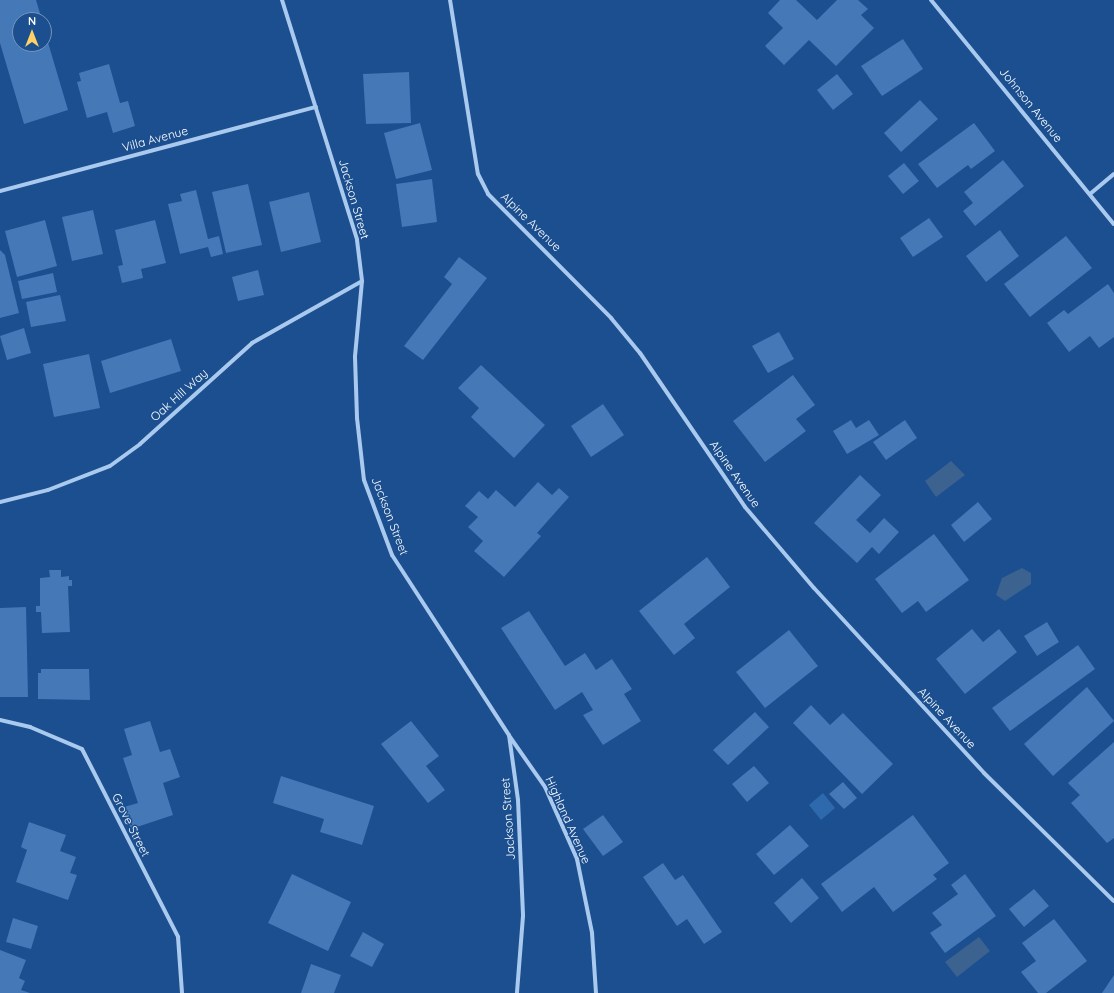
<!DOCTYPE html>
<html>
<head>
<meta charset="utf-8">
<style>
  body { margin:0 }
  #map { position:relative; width:1114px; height:993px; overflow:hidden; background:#1b4f8f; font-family:Quicksand,sans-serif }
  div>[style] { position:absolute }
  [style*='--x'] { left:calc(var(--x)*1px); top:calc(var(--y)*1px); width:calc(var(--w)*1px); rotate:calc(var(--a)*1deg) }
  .green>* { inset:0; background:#2e69ad }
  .water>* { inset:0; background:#3c6290 }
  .building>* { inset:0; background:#4478b7 }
  .minor>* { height:4px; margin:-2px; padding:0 2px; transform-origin:2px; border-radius:2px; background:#a9c9ee }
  span { translate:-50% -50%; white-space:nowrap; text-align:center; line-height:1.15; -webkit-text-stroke:3px #1b4f8f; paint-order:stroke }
  .street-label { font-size:12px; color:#fff }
  .north { position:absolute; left:12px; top:12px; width:40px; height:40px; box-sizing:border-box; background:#1b4f8f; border:1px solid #7695bc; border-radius:50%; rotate:0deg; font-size:11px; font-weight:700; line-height:16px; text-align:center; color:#fff }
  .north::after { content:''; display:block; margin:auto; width:14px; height:18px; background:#ffd166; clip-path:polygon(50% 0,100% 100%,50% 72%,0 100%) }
</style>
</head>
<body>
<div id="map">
  <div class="green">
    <div style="clip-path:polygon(823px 793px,835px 808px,821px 820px,809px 805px)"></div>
  </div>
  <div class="water">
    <div style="clip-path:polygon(951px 461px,965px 475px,936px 497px,925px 481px)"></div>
    <div style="clip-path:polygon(1022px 568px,1031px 573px,1031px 584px,1005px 601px,996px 595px,1002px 578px)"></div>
    <div style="clip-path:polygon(979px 937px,990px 951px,957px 977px,945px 962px)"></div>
  </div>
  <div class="building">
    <div style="clip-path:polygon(0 0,36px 0,42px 20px,20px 20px,20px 44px,44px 44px,44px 29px,68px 110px,24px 124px,0 43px)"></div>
    <div style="clip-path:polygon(780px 0,796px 0,817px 20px,837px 0,858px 0,868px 9px,861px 15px,874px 28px,836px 66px,809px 40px,784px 65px,765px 46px,783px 28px,768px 13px)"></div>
    <div style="clip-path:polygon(903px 39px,923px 69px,882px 96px,861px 66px)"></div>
    <div style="clip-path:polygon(109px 64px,120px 103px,128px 101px,135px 126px,113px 133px,107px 112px,87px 118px,77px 82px,81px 81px,79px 73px)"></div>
    <div style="clip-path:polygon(409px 72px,411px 123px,366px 124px,363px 74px)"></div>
    <div style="clip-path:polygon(837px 74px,853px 94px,833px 110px,817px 90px)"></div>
    <div style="clip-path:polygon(920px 100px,938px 119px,901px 152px,884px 133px)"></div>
    <div style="clip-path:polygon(420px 123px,432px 170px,396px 179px,384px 133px)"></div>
    <div style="clip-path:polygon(974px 123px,995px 151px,971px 169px,968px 165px,937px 188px,918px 164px)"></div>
    <div style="clip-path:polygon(1003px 160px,1024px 186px,975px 226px,963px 211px,973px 203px,964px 192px)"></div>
    <div style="clip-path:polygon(904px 163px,919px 181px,903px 194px,888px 176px)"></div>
    <div style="clip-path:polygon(432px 179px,437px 222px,402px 227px,396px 184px)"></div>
    <div style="clip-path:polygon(248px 184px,262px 245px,226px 253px,212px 192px)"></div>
    <div style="clip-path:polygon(196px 190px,208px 239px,219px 236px,223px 254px,211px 257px,208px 247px,180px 254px,168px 204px,182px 201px,180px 194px)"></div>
    <div style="clip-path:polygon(309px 192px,321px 242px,281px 252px,269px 202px)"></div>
    <div style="clip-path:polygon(93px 210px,103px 254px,72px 261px,62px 217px)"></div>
    <div style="clip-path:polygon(929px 218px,943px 237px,913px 257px,900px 238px)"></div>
    <div style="clip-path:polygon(45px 220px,57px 266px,17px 277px,5px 231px)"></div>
    <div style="clip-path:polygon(155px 220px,166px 263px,141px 269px,143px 278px,122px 283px,118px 266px,123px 265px,115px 230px)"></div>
    <div style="clip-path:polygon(1000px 230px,1019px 256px,986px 282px,966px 256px)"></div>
    <div style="clip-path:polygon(1066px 236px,1092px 268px,1030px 317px,1004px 284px)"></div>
    <div style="clip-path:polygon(0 250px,5px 255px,19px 313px,0 318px)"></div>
    <div style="clip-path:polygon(459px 257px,487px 278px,423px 360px,404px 346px,452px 284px,444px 277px)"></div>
    <div style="clip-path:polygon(258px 270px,264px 295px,238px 301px,232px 277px)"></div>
    <div style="clip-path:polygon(53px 273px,57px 292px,22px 299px,18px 281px)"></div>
    <div style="clip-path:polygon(1108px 284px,1114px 293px,1114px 337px,1099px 348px,1090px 336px,1069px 352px,1047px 323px,1064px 310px,1068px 314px)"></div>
    <div style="clip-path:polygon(60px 295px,66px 321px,31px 327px,26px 302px)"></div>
    <div style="clip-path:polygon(24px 328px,31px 353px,7px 360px,0 336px)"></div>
    <div style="clip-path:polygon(779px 332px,794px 359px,768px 373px,752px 346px)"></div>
    <div style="clip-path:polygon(171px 339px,181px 371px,110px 393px,101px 361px)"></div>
    <div style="clip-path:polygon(89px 354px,100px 408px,54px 417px,43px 364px)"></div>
    <div style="clip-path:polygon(481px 365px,545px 425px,514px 458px,471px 417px,479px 408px,458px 388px)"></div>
    <div style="clip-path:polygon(793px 375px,815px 405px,796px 419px,806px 431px,765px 462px,733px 421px)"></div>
    <div style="clip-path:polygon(603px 404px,624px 435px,591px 457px,571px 426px)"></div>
    <div style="clip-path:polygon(851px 420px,856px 428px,869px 420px,879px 435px,847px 454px,833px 431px)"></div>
    <div style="clip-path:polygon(905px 420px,917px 438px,886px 460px,873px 442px)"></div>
    <div style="clip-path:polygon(860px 475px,881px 495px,856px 520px,870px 533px,884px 518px,899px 532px,879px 554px,872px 547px,857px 563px,814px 523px)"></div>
    <div style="clip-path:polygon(538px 482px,552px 495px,559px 488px,569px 497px,537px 533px,541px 536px,504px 577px,474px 551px,483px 541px,468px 527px,478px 517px,465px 506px,479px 491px,488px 499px,496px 490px,515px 507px)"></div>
    <div style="clip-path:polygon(978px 502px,992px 519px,964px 542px,951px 525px)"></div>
    <div style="clip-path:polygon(934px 534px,969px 580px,926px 612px,918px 601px,902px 613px,875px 579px)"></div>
    <div style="clip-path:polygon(707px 557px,730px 587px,684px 624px,695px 638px,674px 655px,639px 611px)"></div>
    <div style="clip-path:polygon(49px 570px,61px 570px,61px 577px,69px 576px,69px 580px,72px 580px,72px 586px,68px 586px,70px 632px,42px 633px,41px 612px,36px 612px,36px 606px,40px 606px,40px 578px,50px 577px)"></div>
    <div style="clip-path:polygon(26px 607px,28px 697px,0 697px,0 608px)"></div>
    <div style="clip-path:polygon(529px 611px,565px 666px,585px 653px,596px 670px,612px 659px,632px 689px,624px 694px,641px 721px,603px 745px,583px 715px,593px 710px,582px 692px,555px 710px,501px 628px)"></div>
    <div style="clip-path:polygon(1047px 622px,1059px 642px,1037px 656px,1024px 636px)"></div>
    <div style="clip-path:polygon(972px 629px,983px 642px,999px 629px,1017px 652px,965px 694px,936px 659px)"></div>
    <div style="clip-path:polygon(789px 630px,818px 666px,765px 708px,736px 672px)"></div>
    <div style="clip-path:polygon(1078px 645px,1095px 669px,1010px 731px,992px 708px)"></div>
    <div style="clip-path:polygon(41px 669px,89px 669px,90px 700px,38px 699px,38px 673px,41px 673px)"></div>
    <div style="clip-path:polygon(1087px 687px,1114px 721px,1053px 776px,1024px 744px)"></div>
    <div style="clip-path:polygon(811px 705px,830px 725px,843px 713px,893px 764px,862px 794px,793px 723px)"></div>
    <div style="clip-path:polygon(755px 712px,769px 727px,728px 765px,713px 750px)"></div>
    <div style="clip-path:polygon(150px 721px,160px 752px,170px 749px,180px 777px,163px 783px,173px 815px,131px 829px,124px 807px,138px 803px,123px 758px,132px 755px,124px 729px)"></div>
    <div style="clip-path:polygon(411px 721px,439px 756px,426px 766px,445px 790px,428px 803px,381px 744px)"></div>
    <div style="clip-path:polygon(1114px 742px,1114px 838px,1107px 843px,1071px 803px,1080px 795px,1068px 783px)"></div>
    <div style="clip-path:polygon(754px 766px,769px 783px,747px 802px,732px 784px)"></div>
    <div style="clip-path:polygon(281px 776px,374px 806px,362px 845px,320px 832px,324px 819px,273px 803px)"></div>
    <div style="clip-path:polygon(843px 782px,857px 798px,844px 809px,829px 794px)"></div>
    <div style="clip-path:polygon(603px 815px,623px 842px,603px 856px,583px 829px)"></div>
    <div style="clip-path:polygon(913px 815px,949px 863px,933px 875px,937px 879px,893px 912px,874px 887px,842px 912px,821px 884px)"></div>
    <div style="clip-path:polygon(29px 822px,66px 835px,60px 851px,76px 857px,70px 873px,77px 875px,68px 900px,16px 882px,27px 850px,21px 847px)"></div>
    <div style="clip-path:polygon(790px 825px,809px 846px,774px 875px,756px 854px)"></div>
    <div style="clip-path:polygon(663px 863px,675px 880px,683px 875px,722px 932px,704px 944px,687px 919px,677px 926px,643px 877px)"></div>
    <div style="clip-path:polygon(292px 874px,351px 902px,328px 951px,268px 923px)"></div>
    <div style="clip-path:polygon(965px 874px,996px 916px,945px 953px,930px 933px,942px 925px,932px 913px,958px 894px,951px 885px)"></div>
    <div style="clip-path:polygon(802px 878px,819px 898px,791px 923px,774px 903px)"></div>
    <div style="clip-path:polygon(1034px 889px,1049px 906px,1024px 927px,1009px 909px)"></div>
    <div style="clip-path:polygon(13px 918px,38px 926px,31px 949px,6px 942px)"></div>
    <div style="clip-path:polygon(1054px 919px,1087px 961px,1046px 993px,1038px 993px,1021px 972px,1036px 961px,1022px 943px)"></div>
    <div style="clip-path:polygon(363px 932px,384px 944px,372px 967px,350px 956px)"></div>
    <div style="clip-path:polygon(0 950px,26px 960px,19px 978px,25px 981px,21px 990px,30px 993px,0 993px)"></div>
    <div style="clip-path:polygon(311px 964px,341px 975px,334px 993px,301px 993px)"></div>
    <div style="clip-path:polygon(1114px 975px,1114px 993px,1102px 993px)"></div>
  </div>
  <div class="minor">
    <div style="--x:282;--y:0;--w:251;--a:72.6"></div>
    <div style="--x:357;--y:240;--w:41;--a:83"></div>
    <div style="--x:362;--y:281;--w:76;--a:95.3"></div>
    <div style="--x:355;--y:357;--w:61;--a:88.1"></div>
    <div style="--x:357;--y:418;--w:62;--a:83.6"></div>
    <div style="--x:364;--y:480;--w:80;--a:69.5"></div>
    <div style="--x:392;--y:555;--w:215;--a:57"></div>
    <div style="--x:509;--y:735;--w:66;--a:82.1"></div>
    <div style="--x:518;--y:800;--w:116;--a:87.5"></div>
    <div style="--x:523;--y:916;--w:77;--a:94.5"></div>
    <div style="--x:450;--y:0;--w:176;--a:80.9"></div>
    <div style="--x:478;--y:174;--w:22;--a:63"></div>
    <div style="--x:488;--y:194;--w:175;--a:45.2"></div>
    <div style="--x:611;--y:318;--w:45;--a:50.4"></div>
    <div style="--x:640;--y:353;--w:186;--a:55.7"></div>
    <div style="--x:745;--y:507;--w:106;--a:49.6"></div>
    <div style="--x:814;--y:588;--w:251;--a:47.4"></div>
    <div style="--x:984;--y:773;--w:182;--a:44.6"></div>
    <div style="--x:931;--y:0;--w:289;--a:50.8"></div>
    <div style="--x:0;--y:191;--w:327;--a:-14.9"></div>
    <div style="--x:1090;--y:194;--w:31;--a:-40"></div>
    <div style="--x:0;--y:502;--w:49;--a:-14"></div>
    <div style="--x:48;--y:490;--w:66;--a:-21.2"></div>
    <div style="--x:110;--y:466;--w:37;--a:-36"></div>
    <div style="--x:140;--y:444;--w:151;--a:-42"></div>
    <div style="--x:252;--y:343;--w:126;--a:-29.4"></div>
    <div style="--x:0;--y:720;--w:31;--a:13"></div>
    <div style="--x:30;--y:727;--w:56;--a:22.9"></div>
    <div style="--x:82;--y:749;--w:211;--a:62.9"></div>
    <div style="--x:178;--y:937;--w:56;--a:85.9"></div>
    <div style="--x:510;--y:737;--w:61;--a:55"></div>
    <div style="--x:545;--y:787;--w:79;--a:66"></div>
    <div style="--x:577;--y:859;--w:76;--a:78.5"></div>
    <div style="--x:592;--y:933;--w:60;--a:86.2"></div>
  </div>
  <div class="street-label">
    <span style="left:1031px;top:105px;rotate:51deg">Johnson Avenue</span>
    <span style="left:155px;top:139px;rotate:-15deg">Villa Avenue</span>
    <span style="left:354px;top:199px;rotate:74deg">Jackson Street</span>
    <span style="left:531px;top:222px;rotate:44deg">Alpine Avenue</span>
    <span style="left:179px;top:395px;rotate:-42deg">Oak Hill Way</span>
    <span style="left:735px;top:474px;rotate:55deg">Alpine Avenue</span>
    <span style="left:390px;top:516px;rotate:69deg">Jackson Street</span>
    <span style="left:947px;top:718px;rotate:47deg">Alpine Avenue</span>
    <span style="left:508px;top:819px;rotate:-94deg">Jackson Street</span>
    <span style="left:568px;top:820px;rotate:66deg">Highland Avenue</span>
    <span style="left:131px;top:825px;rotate:63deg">Grove Street</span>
  </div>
  <div class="north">N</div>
</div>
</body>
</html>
